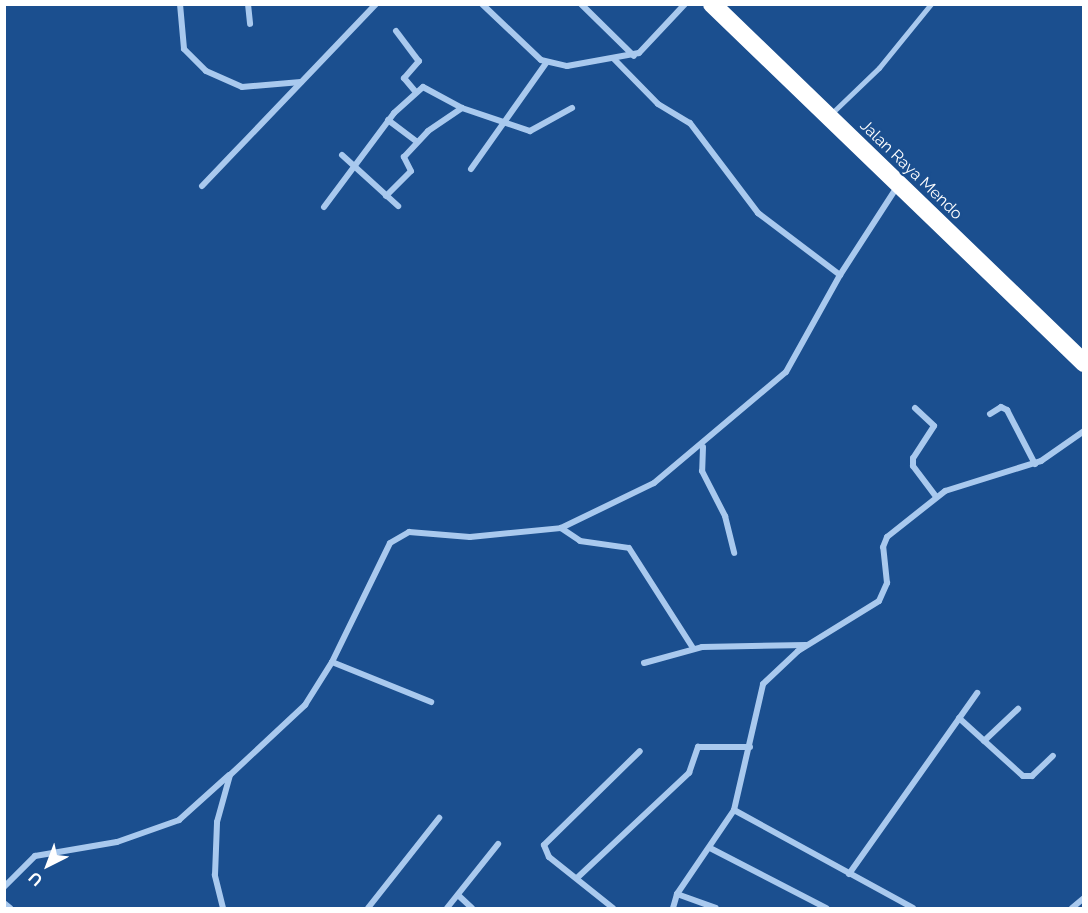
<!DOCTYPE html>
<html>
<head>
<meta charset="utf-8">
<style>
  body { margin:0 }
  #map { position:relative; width:1088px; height:913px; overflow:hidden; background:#1b4f8f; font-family:Raleway,sans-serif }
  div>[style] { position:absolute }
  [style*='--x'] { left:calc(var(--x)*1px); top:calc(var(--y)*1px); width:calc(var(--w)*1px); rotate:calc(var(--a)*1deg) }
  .lane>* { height:4.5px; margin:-2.25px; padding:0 2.25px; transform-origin:2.25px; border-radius:2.25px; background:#a9c9ee }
  .street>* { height:6px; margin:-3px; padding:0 3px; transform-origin:3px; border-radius:3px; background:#a9c9ee }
  .highway>* { height:18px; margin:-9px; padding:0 9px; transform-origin:9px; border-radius:9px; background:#fff }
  span { translate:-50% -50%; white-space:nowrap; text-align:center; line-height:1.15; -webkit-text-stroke:4.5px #1b4f8f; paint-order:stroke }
  .street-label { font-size:16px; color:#fff }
  .frame { position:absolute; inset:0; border:6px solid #fff; pointer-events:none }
  .north { position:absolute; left:18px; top:835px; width:60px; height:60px; -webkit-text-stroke:4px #1b4f8f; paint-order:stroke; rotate:222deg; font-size:16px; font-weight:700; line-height:24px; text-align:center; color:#fff }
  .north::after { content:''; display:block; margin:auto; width:21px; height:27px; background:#fff; clip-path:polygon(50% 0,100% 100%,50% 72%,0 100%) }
</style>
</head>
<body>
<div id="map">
  <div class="lane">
    <div style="--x:832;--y:113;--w:65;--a:-43.8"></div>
    <div style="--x:879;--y:68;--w:82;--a:-50.9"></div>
  </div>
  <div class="street">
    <div style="--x:180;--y:4;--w:45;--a:84.9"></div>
    <div style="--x:184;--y:49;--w:31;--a:45"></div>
    <div style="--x:206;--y:71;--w:39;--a:24"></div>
    <div style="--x:242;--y:87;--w:59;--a:-4.8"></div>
    <div style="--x:248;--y:4;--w:20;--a:84"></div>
    <div style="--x:482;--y:4;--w:81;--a:43.5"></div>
    <div style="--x:541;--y:60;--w:27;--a:13"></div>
    <div style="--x:567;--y:66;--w:73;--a:-10.2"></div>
    <div style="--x:639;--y:53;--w:67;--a:-46.8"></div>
    <div style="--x:581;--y:4;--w:74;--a:44.5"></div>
    <div style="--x:396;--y:31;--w:38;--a:53"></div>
    <div style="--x:419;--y:61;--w:23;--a:131"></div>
    <div style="--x:404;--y:78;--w:17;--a:50"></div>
    <div style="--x:614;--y:59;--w:63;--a:45.6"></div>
    <div style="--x:658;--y:104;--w:37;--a:31"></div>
    <div style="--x:690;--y:123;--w:113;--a:52.9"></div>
    <div style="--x:758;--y:213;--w:103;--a:37.1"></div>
    <div style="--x:388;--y:120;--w:36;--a:37"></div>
    <div style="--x:342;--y:155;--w:76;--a:42.3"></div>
    <div style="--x:471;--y:169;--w:130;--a:-54.7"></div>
    <div style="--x:202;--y:186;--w:252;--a:-46.3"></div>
    <div style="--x:386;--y:196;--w:35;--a:-45"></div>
    <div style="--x:411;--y:171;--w:16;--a:-117"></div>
    <div style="--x:404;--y:157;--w:35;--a:-47"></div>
    <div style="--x:428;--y:131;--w:41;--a:-34.1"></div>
    <div style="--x:324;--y:207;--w:117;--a:-53.3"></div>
    <div style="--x:394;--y:113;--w:39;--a:-42"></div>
    <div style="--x:423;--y:87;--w:44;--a:28.3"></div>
    <div style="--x:462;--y:108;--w:72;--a:18.7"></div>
    <div style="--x:530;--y:131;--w:48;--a:-28.7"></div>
    <div style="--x:915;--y:408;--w:26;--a:43"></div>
    <div style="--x:934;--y:426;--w:38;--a:123"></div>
    <div style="--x:913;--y:458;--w:8;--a:90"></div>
    <div style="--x:913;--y:466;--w:38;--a:53"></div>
    <div style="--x:990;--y:414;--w:13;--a:-32"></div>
    <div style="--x:1001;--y:407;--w:7;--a:27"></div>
    <div style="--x:1007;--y:410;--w:61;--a:62.6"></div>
    <div style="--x:703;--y:447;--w:24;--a:92"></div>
    <div style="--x:702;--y:471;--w:51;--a:62.9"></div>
    <div style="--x:725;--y:516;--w:38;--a:76"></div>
    <div style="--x:561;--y:528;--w:23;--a:34"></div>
    <div style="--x:580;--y:541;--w:49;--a:8.1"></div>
    <div style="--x:629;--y:548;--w:119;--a:57.4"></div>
    <div style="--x:332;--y:662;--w:107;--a:22"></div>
    <div style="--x:644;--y:663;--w:60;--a:-15.4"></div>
    <div style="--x:702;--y:647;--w:104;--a:-1.1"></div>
    <div style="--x:959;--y:718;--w:86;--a:42.2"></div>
    <div style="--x:1023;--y:776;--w:9;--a:0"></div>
    <div style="--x:1032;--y:776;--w:29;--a:-44"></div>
    <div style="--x:984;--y:741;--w:47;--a:-43.3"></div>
    <div style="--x:734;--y:810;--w:204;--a:28.7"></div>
    <div style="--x:710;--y:848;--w:131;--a:27.3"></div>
    <div style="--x:849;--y:874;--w:222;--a:-54.7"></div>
    <div style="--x:577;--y:878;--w:154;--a:-43.2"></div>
    <div style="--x:689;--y:773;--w:28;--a:-71"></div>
    <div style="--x:698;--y:747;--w:52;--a:0"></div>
    <div style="--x:4;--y:887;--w:44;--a:-45"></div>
    <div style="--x:35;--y:856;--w:83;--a:-9.7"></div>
    <div style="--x:117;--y:842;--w:66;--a:-19.5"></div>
    <div style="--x:179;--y:820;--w:67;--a:-42"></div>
    <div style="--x:677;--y:894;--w:41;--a:19.7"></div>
    <div style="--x:458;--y:895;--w:19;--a:43"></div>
    <div style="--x:4;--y:903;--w:8;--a:40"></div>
    <div style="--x:223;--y:908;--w:34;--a:-104"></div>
    <div style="--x:215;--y:875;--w:53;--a:-87.8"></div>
    <div style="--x:217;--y:822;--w:49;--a:-74.5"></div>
    <div style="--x:230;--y:775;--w:103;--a:-43"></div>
    <div style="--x:305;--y:705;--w:51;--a:-57.9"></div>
    <div style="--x:332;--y:662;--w:132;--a:-64"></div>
    <div style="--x:390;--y:543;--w:22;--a:-30"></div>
    <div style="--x:409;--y:532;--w:61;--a:4.7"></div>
    <div style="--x:470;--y:537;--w:91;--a:-5.6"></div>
    <div style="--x:561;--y:528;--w:103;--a:-25.8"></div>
    <div style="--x:654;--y:483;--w:172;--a:-40.1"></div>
    <div style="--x:786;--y:372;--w:111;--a:-60.9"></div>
    <div style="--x:840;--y:275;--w:105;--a:-57.1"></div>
    <div style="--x:368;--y:908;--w:115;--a:-51.7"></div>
    <div style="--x:447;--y:908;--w:82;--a:-51.4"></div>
    <div style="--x:613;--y:908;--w:82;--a:-141.4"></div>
    <div style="--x:549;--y:857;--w:13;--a:-113"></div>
    <div style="--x:544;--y:845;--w:134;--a:-44.4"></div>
    <div style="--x:673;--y:908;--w:15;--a:-74"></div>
    <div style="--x:677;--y:894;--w:102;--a:-55.8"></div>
    <div style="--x:734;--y:810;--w:129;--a:-77"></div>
    <div style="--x:763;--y:684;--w:48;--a:-43.3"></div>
    <div style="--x:798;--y:651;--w:95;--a:-31.7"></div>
    <div style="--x:879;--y:601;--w:20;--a:-66"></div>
    <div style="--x:887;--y:583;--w:36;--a:-96"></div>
    <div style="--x:883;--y:547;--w:11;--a:-68"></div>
    <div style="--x:887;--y:537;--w:74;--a:-38.4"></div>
    <div style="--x:945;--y:491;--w:101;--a:-17.4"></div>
    <div style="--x:1041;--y:461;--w:52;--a:-34.9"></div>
    <div style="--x:1072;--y:908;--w:16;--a:-40"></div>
  </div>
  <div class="highway">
    <div style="--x:712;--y:4;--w:517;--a:43.98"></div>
  </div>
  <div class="street-label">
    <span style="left:911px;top:170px;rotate:44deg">Jalan Raya Mendo</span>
  </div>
  <div class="frame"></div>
  <div class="north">U</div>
</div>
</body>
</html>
